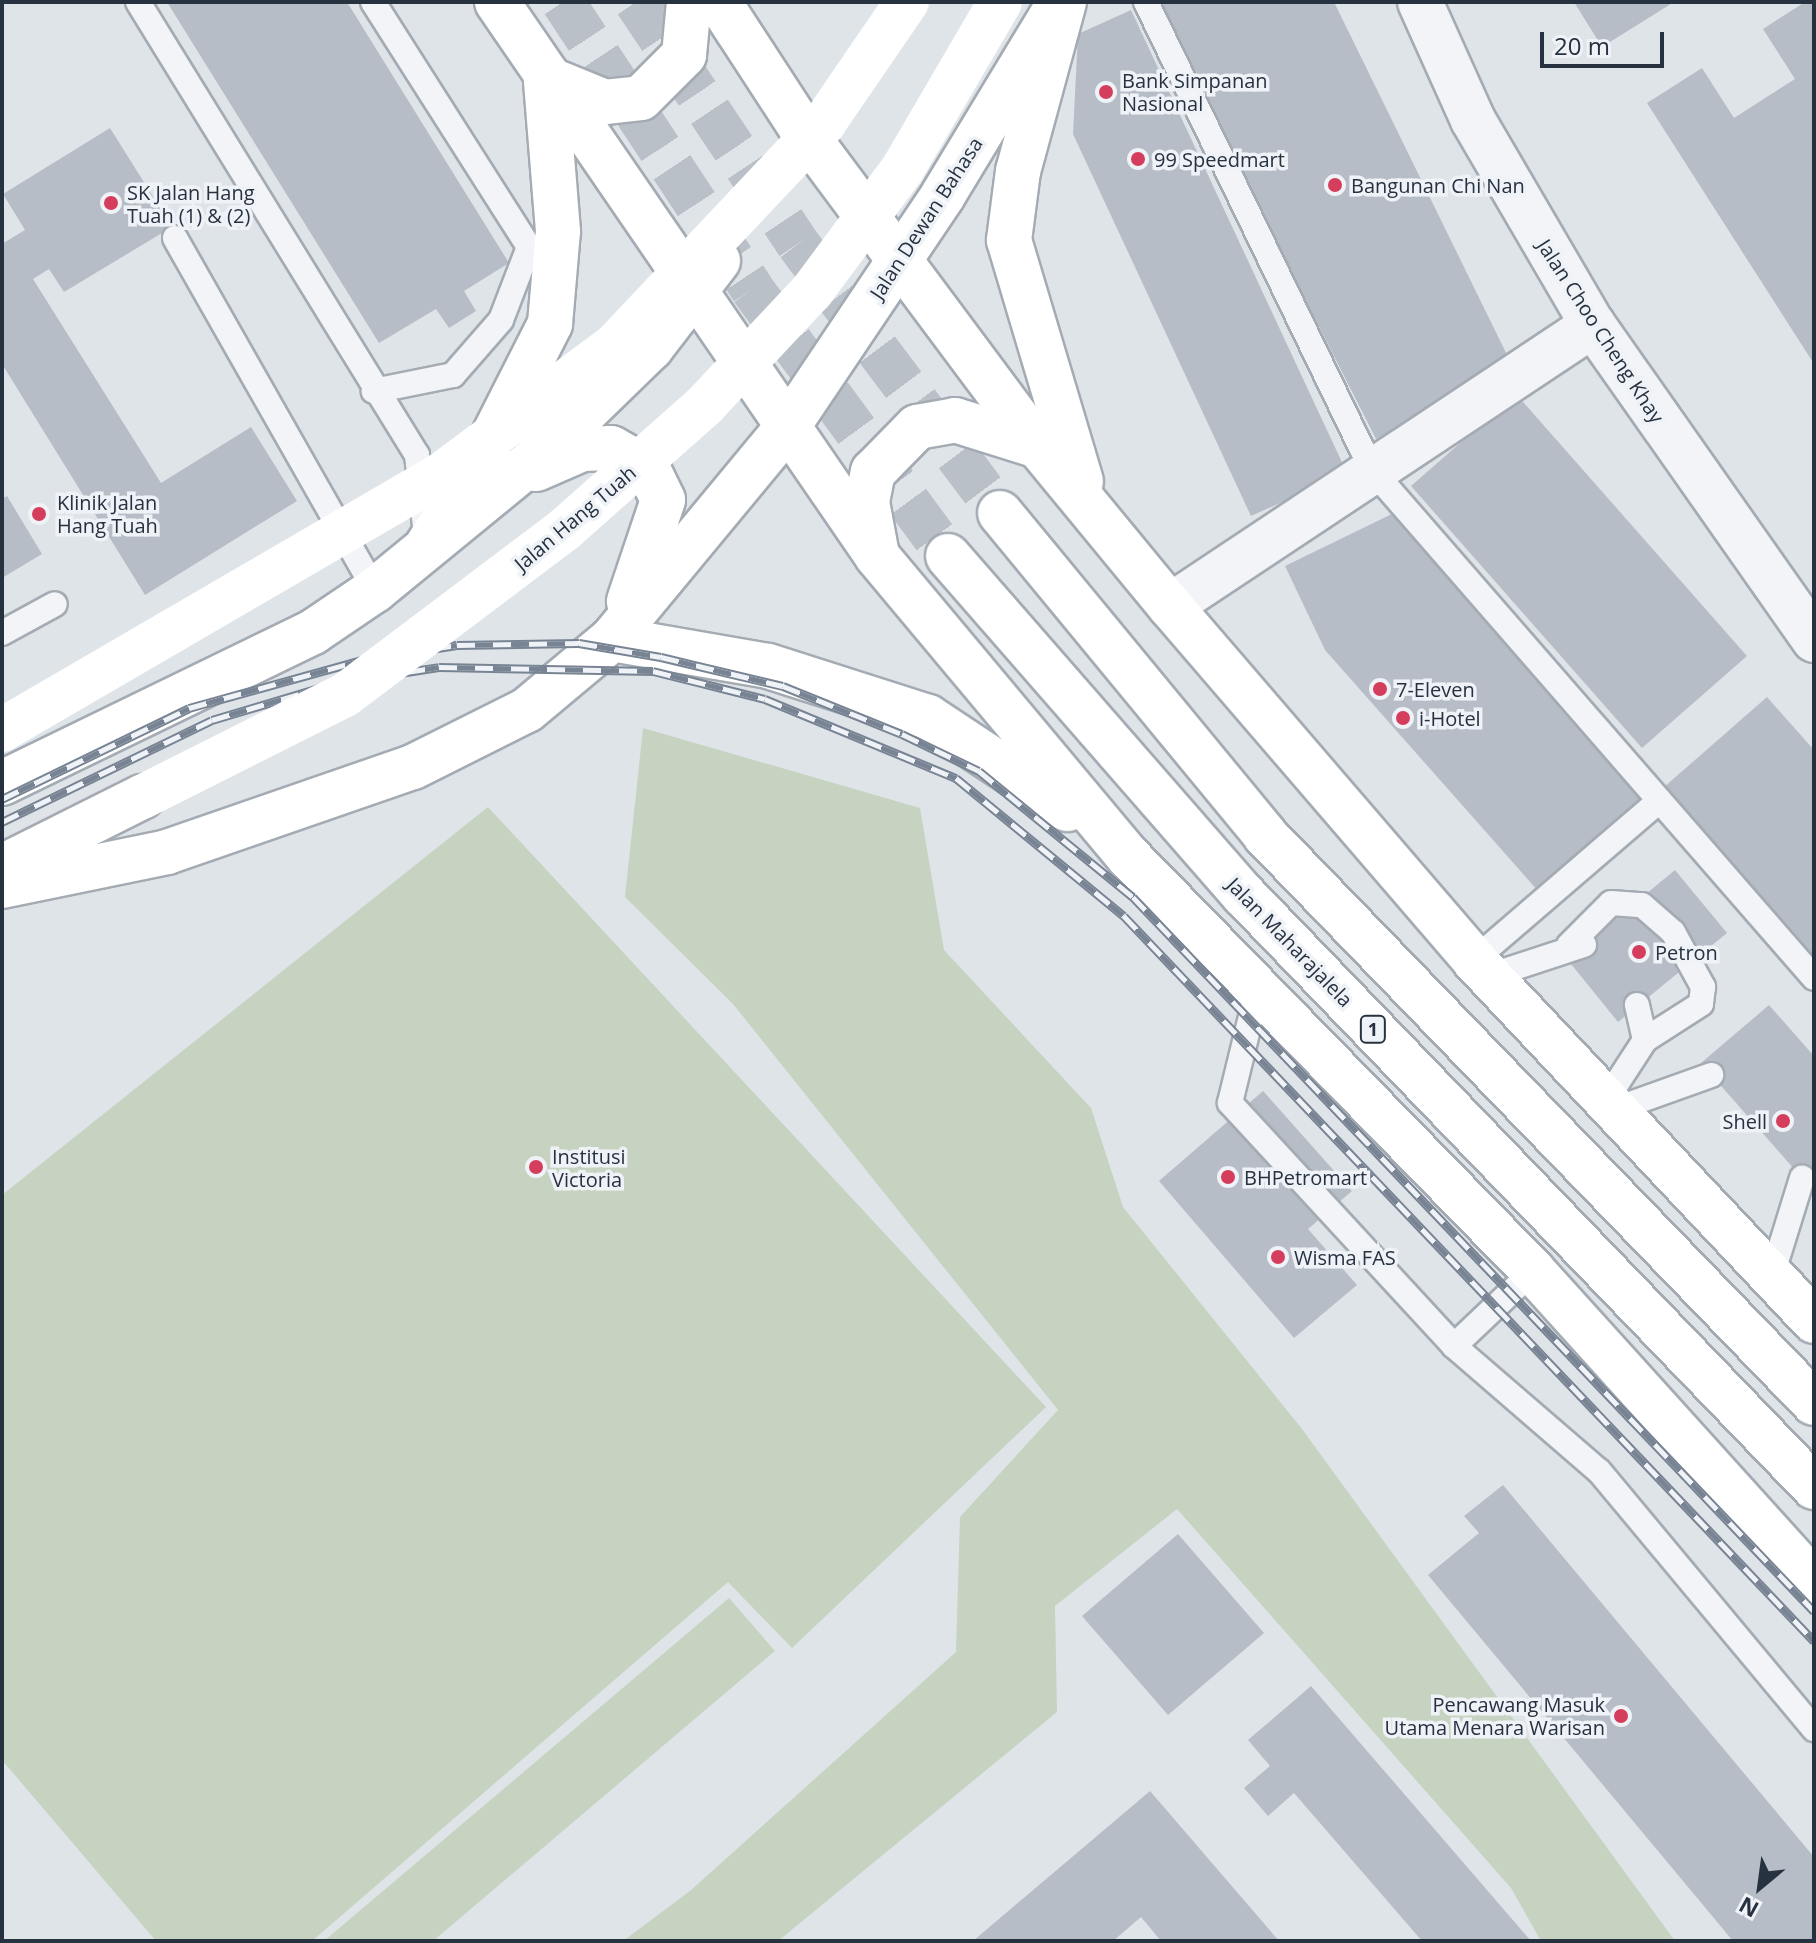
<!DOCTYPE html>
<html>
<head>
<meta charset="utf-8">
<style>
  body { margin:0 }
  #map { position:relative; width:1816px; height:1943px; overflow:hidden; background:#dfe4e9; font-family:"Open Sans",sans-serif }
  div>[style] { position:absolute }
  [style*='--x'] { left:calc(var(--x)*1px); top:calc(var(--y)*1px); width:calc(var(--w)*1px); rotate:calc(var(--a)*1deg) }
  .green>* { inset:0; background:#c6d3c0 }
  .building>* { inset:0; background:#b6bdc6 }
  .trunk-tunnel>* { height:44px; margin-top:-22px; transform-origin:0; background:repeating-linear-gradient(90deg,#bac0c7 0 44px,transparent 0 66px) }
  .roads { filter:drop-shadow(2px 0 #a4abb3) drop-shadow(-2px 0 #a4abb3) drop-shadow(0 2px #a4abb3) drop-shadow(0 -2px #a4abb3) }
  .service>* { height:24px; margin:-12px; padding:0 12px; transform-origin:12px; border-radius:12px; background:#f2f4f7 }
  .minor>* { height:44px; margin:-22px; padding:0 22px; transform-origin:22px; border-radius:22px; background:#f2f4f7 }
  .secondary>* { height:44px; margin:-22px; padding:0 22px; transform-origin:22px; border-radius:22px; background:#fff }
  .trunk>* { height:44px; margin:-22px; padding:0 22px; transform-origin:22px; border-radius:22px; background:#fff }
  .rail>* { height:9px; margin-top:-4.5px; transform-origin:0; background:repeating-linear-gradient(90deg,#eff2f6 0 18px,#788493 0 36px); box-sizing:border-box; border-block:2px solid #788493 }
  .secondary-bridge>* { height:44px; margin:-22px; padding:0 22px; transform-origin:22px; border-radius:22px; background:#fff }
  .dots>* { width:22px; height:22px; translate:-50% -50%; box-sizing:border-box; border:4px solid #eff2f6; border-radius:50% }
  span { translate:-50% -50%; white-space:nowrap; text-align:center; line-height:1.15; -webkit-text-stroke:7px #eff2f6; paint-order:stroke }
  .shield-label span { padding:2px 6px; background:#eff2f6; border:2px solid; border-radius:6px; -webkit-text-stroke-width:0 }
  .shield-label { font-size:18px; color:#273241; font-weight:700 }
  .poi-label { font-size:20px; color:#273241 }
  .left { translate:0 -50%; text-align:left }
  .right { translate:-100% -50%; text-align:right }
  .street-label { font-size:20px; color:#273241 }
  .frame { position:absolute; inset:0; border:4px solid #273241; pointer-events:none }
  .north { position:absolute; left:1720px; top:1847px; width:80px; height:80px; -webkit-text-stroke:6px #eff2f6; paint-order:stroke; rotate:209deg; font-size:22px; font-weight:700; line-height:32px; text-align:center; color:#273241 }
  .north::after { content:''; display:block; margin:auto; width:28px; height:36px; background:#273241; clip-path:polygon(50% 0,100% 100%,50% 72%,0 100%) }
  .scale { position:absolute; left:1540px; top:32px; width:124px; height:36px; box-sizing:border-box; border:4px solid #273241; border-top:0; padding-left:10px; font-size:24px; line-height:28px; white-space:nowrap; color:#273241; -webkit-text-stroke:6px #eff2f6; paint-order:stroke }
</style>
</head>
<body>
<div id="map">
  <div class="green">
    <div style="clip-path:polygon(643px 728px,920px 808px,944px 950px,1091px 1108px,1123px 1207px,1302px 1429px,1675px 1941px,1541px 1941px,1511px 1888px,1177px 1509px,1055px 1606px,1057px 1712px,778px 1941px,623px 1941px,690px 1891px,956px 1652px,960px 1517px,1058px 1410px,733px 1004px,625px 897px)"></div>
    <div style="clip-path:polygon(488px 807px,1046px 1407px,792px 1648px,728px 1582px,312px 1941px,156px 1941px,2px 1760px,2px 1195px)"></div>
    <div style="clip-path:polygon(729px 1598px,775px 1651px,433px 1941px,324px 1941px)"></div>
  </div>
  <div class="building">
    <div style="clip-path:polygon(167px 2px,347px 2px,509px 263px,464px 291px,476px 311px,449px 328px,436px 309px,379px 343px)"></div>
    <div style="clip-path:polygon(1161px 2px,1334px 2px,1512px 365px,1376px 439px,1156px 5px)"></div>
    <div style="clip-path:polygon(1574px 2px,1674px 2px,1602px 47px)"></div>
    <div style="clip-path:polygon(1805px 2px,1814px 2px,1814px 364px,1647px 103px,1702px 68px,1734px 118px,1795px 79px,1763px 29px)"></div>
    <div style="clip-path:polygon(1131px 10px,1347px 473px,1251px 516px,1073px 134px,1078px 34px)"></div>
    <div style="clip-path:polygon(110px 128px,172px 227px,64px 292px,49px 269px,33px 279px,161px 483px,251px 427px,297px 501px,145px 595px,2px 364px,2px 244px,25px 230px,3px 194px)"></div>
    <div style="clip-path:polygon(1516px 394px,1747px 656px,1642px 748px,1411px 486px)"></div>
    <div style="clip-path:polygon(7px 496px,42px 554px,2px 578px,2px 499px)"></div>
    <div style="clip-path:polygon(1396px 512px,1646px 799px,1539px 892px,1325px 650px,1285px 566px)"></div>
    <div style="clip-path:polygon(1767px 697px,1814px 750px,1814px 960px,1663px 788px)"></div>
    <div style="clip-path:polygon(1675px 870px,1727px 933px,1618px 1022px,1567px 959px)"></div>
    <div style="clip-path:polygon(1769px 1005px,1814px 1056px,1814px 1167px,1802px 1178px,1701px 1063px)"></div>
    <div style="clip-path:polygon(1263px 1091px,1352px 1191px,1308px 1229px,1357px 1285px,1294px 1338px,1159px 1181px)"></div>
    <div style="clip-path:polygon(1503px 1485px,1814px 1857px,1814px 1941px,1733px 1941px,1428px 1575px,1479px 1533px,1464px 1516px)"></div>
    <div style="clip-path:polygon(1178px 1534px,1264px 1633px,1168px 1715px,1082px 1616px)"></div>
    <div style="clip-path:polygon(1311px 1686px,1531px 1941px,1422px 1941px,1294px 1793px,1268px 1816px,1244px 1788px,1270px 1766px,1248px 1740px)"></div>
    <div style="clip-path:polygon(1150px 1791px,1279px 1941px,1161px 1941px,1141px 1917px,1113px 1941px,973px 1941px)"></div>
  </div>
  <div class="trunk-tunnel">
    <div style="--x:563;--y:2;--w:344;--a:56.6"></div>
    <div style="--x:752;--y:289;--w:331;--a:53.7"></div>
    <div style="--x:636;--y:2;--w:291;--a:56.2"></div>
    <div style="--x:798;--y:244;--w:336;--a:53.1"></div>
  </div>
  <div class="roads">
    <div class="service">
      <div style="--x:138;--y:2;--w:532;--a:58.37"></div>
      <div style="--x:417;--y:455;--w:90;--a:83.6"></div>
      <div style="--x:373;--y:2;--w:290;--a:57.5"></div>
      <div style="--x:529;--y:247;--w:78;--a:111"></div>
      <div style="--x:501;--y:320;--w:73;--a:131.1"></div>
      <div style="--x:453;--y:375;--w:81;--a:168.6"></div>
      <div style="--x:1146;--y:2;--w:520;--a:64.22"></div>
      <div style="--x:1372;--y:470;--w:673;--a:48.97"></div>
      <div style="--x:175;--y:238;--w:405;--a:60.4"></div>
      <div style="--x:2;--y:633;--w:60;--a:-28.7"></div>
      <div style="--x:1569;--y:945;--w:59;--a:-45"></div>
      <div style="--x:1611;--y:903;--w:31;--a:4"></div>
      <div style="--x:1642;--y:905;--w:41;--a:41.1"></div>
      <div style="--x:1673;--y:932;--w:63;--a:61.4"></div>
      <div style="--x:1703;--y:987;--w:17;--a:97"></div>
      <div style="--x:1701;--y:1004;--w:67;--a:147.3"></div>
      <div style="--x:1474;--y:960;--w:243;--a:-40.7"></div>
      <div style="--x:1489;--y:976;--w:100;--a:-18.1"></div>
      <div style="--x:1257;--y:992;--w:114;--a:103.7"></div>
      <div style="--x:1230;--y:1103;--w:330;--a:47.3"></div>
      <div style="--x:1454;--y:1346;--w:191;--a:40.8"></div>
      <div style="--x:1599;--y:1471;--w:336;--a:50.2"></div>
      <div style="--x:1608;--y:1097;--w:68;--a:-57"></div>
      <div style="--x:1645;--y:1040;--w:36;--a:-103"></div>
      <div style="--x:1619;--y:1108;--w:98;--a:-19.7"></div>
      <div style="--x:1772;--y:1275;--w:102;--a:-72.8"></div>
      <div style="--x:1454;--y:1346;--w:109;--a:-43.5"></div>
    </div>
    <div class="minor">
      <div style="--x:1420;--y:2;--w:129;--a:65.8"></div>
      <div style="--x:1473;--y:120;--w:238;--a:59.7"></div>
      <div style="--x:1593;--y:325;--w:385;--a:54.9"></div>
      <div style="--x:1170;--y:606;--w:508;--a:-33.6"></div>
    </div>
    <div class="secondary">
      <div style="--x:536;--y:469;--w:50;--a:-23.5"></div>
      <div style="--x:582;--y:449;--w:29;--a:-2"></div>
      <div style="--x:611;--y:448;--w:43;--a:29.6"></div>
      <div style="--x:648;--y:469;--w:34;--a:64"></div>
      <div style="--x:663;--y:500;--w:107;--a:108.6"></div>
      <div style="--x:2;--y:783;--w:346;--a:-25.9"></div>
      <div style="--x:313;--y:632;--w:75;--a:-34.1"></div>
      <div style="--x:375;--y:590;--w:222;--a:-39.3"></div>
      <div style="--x:547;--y:449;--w:145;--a:-44.2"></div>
      <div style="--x:651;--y:348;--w:110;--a:-52.4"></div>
      <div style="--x:2;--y:867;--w:157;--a:-26.6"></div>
      <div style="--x:2;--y:886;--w:168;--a:-11.6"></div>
      <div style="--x:167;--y:852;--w:260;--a:-19.1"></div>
      <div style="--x:413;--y:767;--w:127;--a:-26.6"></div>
      <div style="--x:527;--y:710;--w:111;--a:-39.9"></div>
      <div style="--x:612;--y:639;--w:273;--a:-50.4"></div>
      <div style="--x:786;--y:429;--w:282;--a:-56.1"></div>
      <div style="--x:943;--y:195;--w:220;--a:-58.8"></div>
    </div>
    <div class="trunk">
      <div style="--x:497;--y:2;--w:672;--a:55.55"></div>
      <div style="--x:877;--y:556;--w:393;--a:50.1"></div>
      <div style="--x:1129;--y:857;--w:578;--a:45.7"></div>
      <div style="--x:1533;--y:1271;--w:419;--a:47.9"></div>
      <div style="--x:719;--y:2;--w:150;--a:56.9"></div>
      <div style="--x:801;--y:128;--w:397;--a:53.3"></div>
      <div style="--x:1038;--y:446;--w:207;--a:50.5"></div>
      <div style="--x:1170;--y:606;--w:467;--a:49.3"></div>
      <div style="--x:1474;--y:960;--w:496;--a:46.7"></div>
      <div style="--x:1064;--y:2;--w:175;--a:105.2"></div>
      <div style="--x:1018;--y:171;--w:70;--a:97.4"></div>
      <div style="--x:1009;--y:240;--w:252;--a:73.4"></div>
      <div style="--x:546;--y:78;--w:64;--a:22.1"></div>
      <div style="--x:605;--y:102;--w:36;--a:-6"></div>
      <div style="--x:641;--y:98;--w:61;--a:-45"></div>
      <div style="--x:684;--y:55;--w:53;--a:-84.6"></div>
      <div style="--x:1000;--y:513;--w:417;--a:50.5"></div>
      <div style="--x:1265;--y:835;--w:790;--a:45.97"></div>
      <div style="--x:427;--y:546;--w:102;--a:-57.9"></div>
      <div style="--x:481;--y:460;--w:153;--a:-63.1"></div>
      <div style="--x:550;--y:324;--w:93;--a:-85.1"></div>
      <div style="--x:558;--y:231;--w:149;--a:-94.6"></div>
      <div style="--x:876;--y:550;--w:49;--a:-100.6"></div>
      <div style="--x:867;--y:502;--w:31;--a:-79"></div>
      <div style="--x:873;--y:472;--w:63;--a:-45.6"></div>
      <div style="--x:917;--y:427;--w:39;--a:-10"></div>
      <div style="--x:955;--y:420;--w:87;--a:17.4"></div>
      <div style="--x:948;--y:556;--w:450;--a:48.9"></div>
      <div style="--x:1244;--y:895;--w:822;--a:46.08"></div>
      <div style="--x:612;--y:639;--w:158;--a:9.8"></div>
      <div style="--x:768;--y:666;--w:168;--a:17.7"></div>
      <div style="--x:928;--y:717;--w:167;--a:33.5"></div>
    </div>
  </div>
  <div class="rail">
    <div style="--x:2;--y:799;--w:208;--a:-25.9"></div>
    <div style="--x:189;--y:708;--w:180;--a:-15.5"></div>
    <div style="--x:362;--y:660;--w:96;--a:-9"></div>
    <div style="--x:457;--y:645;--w:122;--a:-0.9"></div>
    <div style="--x:579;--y:643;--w:83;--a:9.7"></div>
    <div style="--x:661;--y:657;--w:125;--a:13.4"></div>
    <div style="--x:783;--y:686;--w:128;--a:22"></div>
    <div style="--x:902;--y:734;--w:85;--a:25.7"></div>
    <div style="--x:979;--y:771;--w:199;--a:39.3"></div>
    <div style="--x:1133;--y:897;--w:987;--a:46.36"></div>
    <div style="--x:2;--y:822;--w:233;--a:-25.9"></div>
    <div style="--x:212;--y:720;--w:129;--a:-16.6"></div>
    <div style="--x:336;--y:683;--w:104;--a:-8.8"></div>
    <div style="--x:439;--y:667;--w:214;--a:1.1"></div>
    <div style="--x:653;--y:671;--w:115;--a:14"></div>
    <div style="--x:765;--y:699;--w:207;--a:22.5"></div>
    <div style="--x:956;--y:778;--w:217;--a:39.4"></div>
    <div style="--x:1124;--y:916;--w:1001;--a:46.42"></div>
  </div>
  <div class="secondary-bridge">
    <div style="--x:2;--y:730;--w:509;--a:-30.19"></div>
    <div style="--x:442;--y:474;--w:214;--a:-36.7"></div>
    <div style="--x:614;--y:346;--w:306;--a:-46.7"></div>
    <div style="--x:824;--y:123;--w:147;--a:-55.6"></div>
    <div style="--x:142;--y:797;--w:227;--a:-26.7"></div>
    <div style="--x:345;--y:695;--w:276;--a:-37"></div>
    <div style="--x:565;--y:529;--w:186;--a:-41.5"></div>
    <div style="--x:704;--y:406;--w:158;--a:-46.8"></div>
    <div style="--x:812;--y:291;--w:151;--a:-53.4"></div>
    <div style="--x:902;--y:170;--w:194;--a:-59.7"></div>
  </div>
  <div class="dots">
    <div style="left:1106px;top:92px;background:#d43e5c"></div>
    <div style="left:1138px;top:159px;background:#d43e5c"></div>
    <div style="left:1335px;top:185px;background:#d43e5c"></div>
    <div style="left:111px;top:203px;background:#d43e5c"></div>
    <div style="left:39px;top:514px;background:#d43e5c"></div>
    <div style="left:1380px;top:689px;background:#d43e5c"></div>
    <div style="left:1403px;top:718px;background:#d43e5c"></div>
    <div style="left:1639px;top:952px;background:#d43e5c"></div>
    <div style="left:1783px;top:1121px;background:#d43e5c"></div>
    <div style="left:536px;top:1167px;background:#d43e5c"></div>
    <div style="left:1228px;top:1177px;background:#d43e5c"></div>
    <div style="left:1278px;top:1257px;background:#d43e5c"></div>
    <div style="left:1621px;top:1716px;background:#d43e5c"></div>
  </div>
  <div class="shield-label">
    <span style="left:1373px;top:1029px">1</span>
  </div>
  <div class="poi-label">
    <span class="left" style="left:1122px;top:92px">Bank Simpanan<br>Nasional</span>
    <span class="left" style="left:1154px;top:159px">99 Speedmart</span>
    <span class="left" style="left:1351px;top:185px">Bangunan Chi Nan</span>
    <span class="left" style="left:127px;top:204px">SK Jalan Hang<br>Tuah (1) &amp; (2)</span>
    <span class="left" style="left:57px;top:514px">Klinik Jalan<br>Hang Tuah</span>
    <span class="left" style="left:1396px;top:689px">7-Eleven</span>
    <span class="left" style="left:1419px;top:718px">i-Hotel</span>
    <span class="left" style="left:1655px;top:952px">Petron</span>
    <span class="right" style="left:1767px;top:1121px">Shell</span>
    <span class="left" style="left:552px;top:1168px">Institusi<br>Victoria</span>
    <span class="left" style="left:1244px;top:1177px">BHPetromart</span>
    <span class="left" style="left:1294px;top:1257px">Wisma FAS</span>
    <span class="right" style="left:1605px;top:1716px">Pencawang Masuk<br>Utama Menara Warisan</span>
  </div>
  <div class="street-label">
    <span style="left:926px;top:218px;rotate:-57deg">Jalan Dewan Bahasa</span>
    <span style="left:1601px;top:331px;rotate:57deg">Jalan Choo Cheng Khay</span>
    <span style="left:575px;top:518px;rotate:-40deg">Jalan Hang Tuah</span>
    <span style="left:1290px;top:942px;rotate:46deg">Jalan Maharajalela</span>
  </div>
  <div class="frame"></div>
  <div class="north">N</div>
  <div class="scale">20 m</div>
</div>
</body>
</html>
